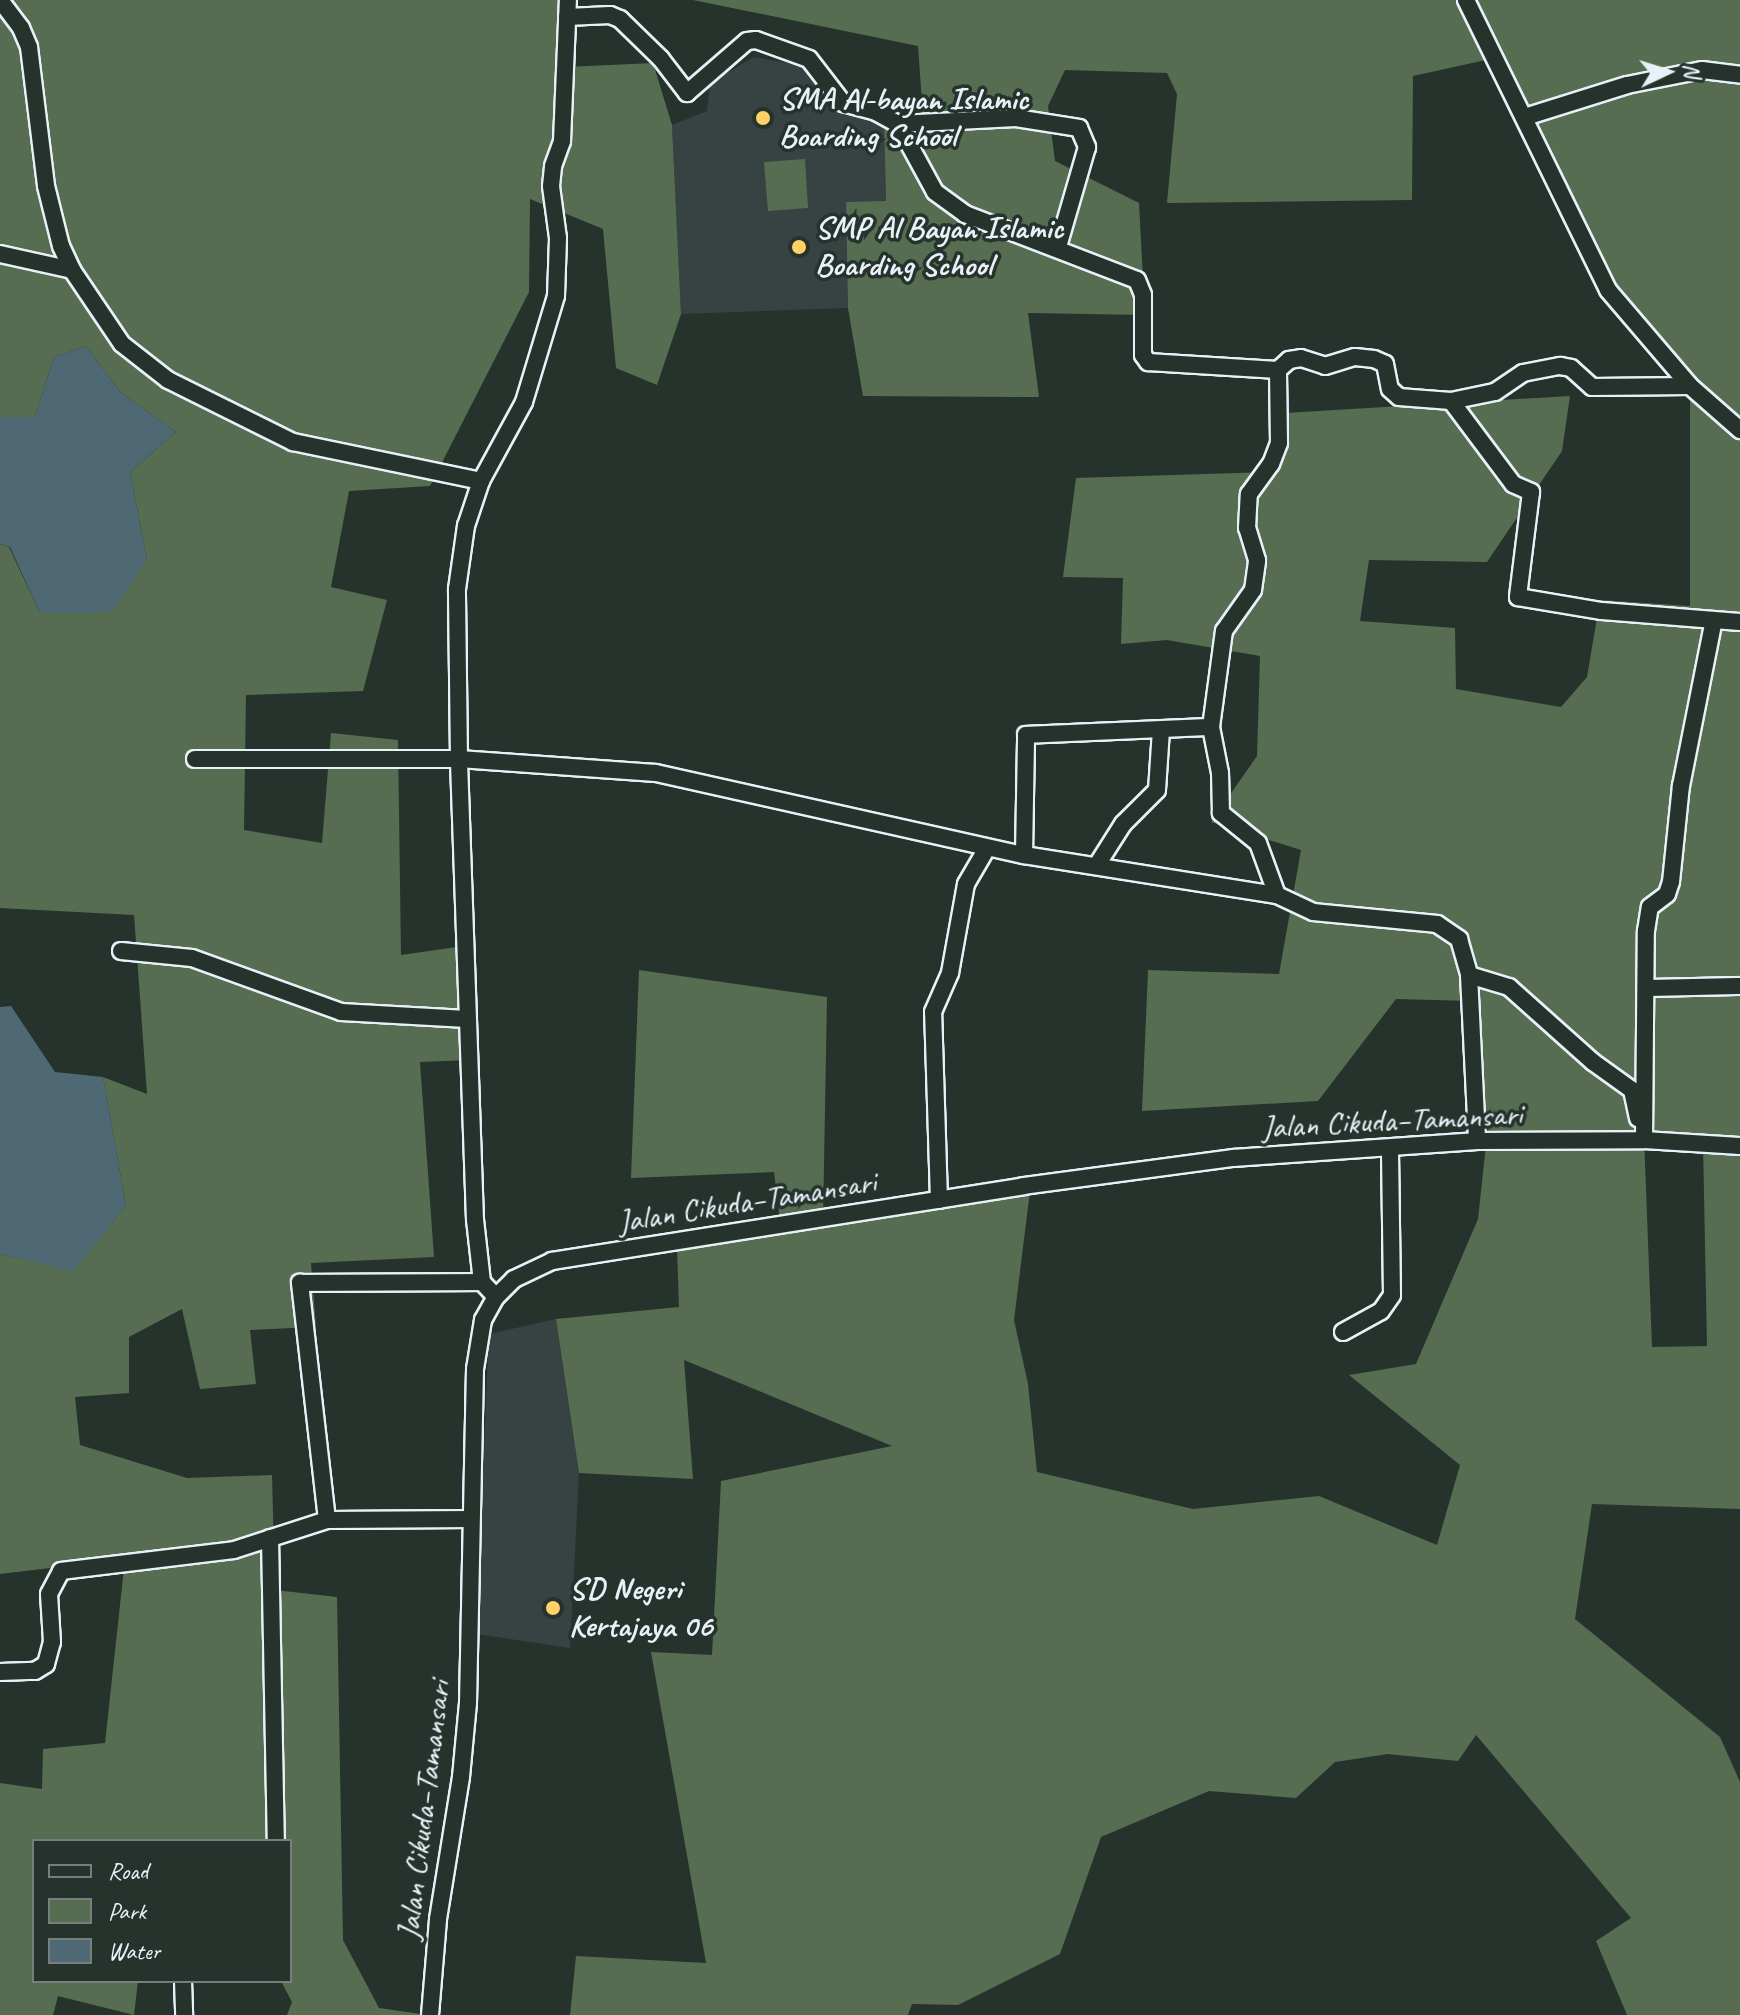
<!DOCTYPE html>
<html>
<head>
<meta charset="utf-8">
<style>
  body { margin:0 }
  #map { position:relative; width:1740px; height:2015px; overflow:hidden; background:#26332d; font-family:Caveat,sans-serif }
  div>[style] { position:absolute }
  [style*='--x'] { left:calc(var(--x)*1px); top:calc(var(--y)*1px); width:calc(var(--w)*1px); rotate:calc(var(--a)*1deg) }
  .built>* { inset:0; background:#374242 }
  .green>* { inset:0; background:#566d51 }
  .water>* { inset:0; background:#4e6973 }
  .roads { filter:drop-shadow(2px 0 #e8f1f8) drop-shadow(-2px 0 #e8f1f8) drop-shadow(0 2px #e8f1f8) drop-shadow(0 -2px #e8f1f8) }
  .minor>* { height:16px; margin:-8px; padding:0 8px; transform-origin:8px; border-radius:8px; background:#26332d }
  .dots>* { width:22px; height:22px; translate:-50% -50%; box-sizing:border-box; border:4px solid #26332d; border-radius:50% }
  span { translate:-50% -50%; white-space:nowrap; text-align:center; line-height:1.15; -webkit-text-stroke:7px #26332d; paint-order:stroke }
  .poi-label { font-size:32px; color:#e8f1f8; font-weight:700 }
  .left { translate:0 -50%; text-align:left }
  .street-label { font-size:32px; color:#e8f1f8 }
  .legend { position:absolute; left:32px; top:1839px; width:260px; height:144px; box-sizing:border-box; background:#26332d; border:2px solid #747f7e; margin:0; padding:10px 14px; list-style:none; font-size:24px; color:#e8f1f8 }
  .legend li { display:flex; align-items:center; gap:16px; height:40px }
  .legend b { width:40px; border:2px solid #747f7e }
  .north { position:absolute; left:1628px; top:32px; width:80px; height:80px; -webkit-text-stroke:6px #26332d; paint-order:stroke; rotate:86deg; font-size:22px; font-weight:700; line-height:32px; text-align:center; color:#e8f1f8 }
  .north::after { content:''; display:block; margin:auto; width:28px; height:36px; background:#e8f1f8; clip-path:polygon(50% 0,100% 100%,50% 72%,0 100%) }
</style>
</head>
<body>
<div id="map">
  <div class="built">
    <div style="clip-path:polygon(754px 57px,810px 67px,831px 107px,884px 120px,886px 201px,846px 203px,848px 308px,681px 314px,672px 125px,707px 111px,710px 83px)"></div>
    <div style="clip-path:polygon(556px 1319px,579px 1473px,570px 1648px,476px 1634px,489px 1334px)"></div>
  </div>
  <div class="green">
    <div style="clip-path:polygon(0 0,560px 0,567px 67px,653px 63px,672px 125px,681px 314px,657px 385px,616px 368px,603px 229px,530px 199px,529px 292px,430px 486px,349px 491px,331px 587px,387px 600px,363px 691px,246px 695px,244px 830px,322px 843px,331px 733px,398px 740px,401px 955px,464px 946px,470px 1060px,420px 1062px,434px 1257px,311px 1263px,316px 1327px,250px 1330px,256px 1384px,200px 1389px,182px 1309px,129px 1337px,129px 1393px,75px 1397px,80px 1445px,187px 1478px,272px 1475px,275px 1590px,337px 1597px,343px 1940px,379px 2008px,428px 2015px,287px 2015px,292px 2002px,281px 1981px,290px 1981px,290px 1841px,34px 1841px,34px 1981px,138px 1981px,134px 2015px,58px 1996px,53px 2015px,0 2015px,0 1783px,42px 1789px,43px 1749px,105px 1743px,125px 1559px,0 1574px,0 1254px,73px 1270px,126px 1206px,103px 1077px,147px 1094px,134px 915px,0 908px,0 544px,9px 547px,40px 613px,147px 560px,130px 472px,176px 432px,120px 392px,86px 346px,54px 357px,35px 417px,0 417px)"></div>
    <div style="clip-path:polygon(evenodd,693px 0,1740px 0,1740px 1509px,1592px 1504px,1575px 1619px,1720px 1737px,1740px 1782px,1740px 2015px,1627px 2015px,1596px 1941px,1631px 1918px,1476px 1735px,1458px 1761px,1388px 1754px,1335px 1762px,1296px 1798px,1209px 1791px,1101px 1837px,1060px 1954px,958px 2005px,912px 2004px,908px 2015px,570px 2015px,576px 1956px,706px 1963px,651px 1652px,712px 1655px,721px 1481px,892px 1446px,684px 1360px,693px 1479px,579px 1473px,556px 1319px,679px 1307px,677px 1247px,781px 1228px,774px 1172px,631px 1178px,639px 970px,827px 997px,823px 1220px,1031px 1183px,1014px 1320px,1028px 1384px,1037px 1472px,1193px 1509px,1319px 1496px,1437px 1545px,1460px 1465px,1349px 1375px,1416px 1364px,1478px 1219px,1488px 1126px,1472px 1001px,1396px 999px,1318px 1101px,1142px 1111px,1148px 970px,1279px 974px,1301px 850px,1211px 822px,1257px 756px,1260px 656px,1167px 640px,1121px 644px,1123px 578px,1063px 577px,1076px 478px,1270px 472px,1285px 413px,1570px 396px,1562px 451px,1487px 562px,1369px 560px,1360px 621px,1455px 628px,1456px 689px,1561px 707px,1587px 677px,1600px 600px,1690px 606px,1690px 381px,1605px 284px,1495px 58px,1413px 76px,1412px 200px,1167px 203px,1177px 94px,1167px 73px,1065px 70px,1048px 106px,1055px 161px,1139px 203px,1145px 315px,1028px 313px,1039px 397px,863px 396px,848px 308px,846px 202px,886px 201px,884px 120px,923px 116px,918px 46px,693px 0,1644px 1136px,1703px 1143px,1707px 1346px,1652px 1347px,1644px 1136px)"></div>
    <div style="clip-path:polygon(805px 159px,808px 208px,768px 211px,764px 162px)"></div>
  </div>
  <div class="water">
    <div style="clip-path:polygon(86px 346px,120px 392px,176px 432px,130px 472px,147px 560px,112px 612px,40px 613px,10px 547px,0 544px,0 417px,35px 417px,54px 357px)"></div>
    <div style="clip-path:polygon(11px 1006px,55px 1072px,103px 1077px,126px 1206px,73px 1271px,0 1254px,0 1007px)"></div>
  </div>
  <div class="roads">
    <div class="minor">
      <div style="--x:0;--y:0;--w:35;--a:53"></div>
      <div style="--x:21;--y:28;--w:21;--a:67"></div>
      <div style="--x:29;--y:47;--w:140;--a:83"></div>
      <div style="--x:46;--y:186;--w:62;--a:76"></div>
      <div style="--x:61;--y:246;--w:26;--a:65"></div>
      <div style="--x:72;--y:270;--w:89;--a:56"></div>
      <div style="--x:122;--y:344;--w:58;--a:38"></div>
      <div style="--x:168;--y:380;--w:140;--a:26.4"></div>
      <div style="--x:293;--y:442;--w:192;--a:11.7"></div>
      <div style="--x:1466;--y:0;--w:323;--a:63.9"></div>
      <div style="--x:1608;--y:290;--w:126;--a:49.5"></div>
      <div style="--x:1690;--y:386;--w:67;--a:41.3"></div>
      <div style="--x:567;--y:17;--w:43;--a:-2.7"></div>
      <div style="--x:610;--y:15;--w:11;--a:22"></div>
      <div style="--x:620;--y:19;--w:57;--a:44.3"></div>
      <div style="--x:661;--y:59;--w:43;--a:52.6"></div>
      <div style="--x:687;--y:93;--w:79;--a:-40.9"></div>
      <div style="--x:747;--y:41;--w:9;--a:-6"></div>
      <div style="--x:756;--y:40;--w:56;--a:19.7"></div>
      <div style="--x:809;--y:59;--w:56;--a:52.3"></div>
      <div style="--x:843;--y:103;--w:34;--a:15"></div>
      <div style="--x:876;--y:112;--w:25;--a:29"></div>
      <div style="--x:898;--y:124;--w:77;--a:61.4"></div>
      <div style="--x:935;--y:192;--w:37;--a:36"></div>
      <div style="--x:965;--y:214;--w:184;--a:21"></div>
      <div style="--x:1137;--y:280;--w:16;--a:68"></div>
      <div style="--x:1143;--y:295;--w:60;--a:90"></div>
      <div style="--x:1143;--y:355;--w:9;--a:54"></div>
      <div style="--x:1148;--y:362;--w:130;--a:3.5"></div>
      <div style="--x:1278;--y:370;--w:15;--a:-42"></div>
      <div style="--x:1289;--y:360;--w:12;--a:-9"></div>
      <div style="--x:1301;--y:358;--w:25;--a:18"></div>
      <div style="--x:1325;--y:366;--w:31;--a:-17"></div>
      <div style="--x:1355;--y:357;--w:19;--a:6"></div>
      <div style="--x:1374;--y:359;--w:12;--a:24"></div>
      <div style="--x:1385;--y:364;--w:25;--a:79"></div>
      <div style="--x:1390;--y:389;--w:12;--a:42"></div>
      <div style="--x:1399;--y:397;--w:52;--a:4.4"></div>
      <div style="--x:1451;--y:401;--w:45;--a:-11.6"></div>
      <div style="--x:1495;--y:392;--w:34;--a:-34"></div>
      <div style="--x:1523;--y:373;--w:38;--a:-11"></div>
      <div style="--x:1560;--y:366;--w:11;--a:10"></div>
      <div style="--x:1571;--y:368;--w:28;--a:42"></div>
      <div style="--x:1592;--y:387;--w:98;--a:-0.6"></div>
      <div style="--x:1525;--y:117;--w:107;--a:-17.4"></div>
      <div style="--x:1627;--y:85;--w:76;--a:-11.3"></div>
      <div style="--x:1702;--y:70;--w:38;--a:7"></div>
      <div style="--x:898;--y:124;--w:118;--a:-2.9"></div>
      <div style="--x:1016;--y:118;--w:64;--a:9"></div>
      <div style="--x:1079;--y:128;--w:21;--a:67"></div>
      <div style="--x:1087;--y:147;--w:104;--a:106.2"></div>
      <div style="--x:0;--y:254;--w:74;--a:12.5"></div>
      <div style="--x:1451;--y:401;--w:104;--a:53.2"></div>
      <div style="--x:1513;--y:484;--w:20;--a:24"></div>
      <div style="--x:1531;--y:492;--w:106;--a:97.1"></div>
      <div style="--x:1518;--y:597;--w:85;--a:9.5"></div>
      <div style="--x:1602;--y:611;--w:138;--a:4.6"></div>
      <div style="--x:195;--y:759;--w:264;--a:0"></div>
      <div style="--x:459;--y:759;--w:197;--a:4.1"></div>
      <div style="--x:656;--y:773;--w:377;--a:12.6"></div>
      <div style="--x:1024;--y:855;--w:256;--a:9"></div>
      <div style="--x:1277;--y:895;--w:40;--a:25"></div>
      <div style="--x:1313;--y:912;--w:125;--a:5.5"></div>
      <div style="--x:1437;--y:924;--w:27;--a:34"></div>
      <div style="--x:1459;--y:939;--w:37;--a:74"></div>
      <div style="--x:1469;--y:975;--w:166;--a:87.2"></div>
      <div style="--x:1024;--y:855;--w:120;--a:-89"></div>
      <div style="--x:1026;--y:735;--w:185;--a:-2.5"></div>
      <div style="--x:1097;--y:865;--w:49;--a:-57.6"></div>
      <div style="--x:1123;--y:824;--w:48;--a:-45"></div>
      <div style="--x:1157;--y:790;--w:61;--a:-86.2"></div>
      <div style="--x:1277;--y:895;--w:55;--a:-110.1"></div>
      <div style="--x:1258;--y:843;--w:48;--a:-141"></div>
      <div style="--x:1221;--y:813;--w:40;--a:-91.4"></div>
      <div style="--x:1220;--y:773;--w:47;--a:-101.1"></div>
      <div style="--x:1211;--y:727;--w:97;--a:-82.3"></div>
      <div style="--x:1224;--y:631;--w:50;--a:-54.7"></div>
      <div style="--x:1253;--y:590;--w:30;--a:-82"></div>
      <div style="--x:1257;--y:560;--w:34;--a:-107"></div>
      <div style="--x:1247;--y:528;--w:34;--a:-87"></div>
      <div style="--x:1249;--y:494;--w:37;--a:-54"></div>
      <div style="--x:1271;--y:464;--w:22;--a:-69"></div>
      <div style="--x:1279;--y:443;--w:73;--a:-90.8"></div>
      <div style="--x:121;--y:951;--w:71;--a:5.6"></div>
      <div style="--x:192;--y:958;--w:158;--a:19.9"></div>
      <div style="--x:341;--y:1012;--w:126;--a:3.2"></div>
      <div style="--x:1469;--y:975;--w:42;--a:16.7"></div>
      <div style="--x:1509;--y:987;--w:113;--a:41.8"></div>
      <div style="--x:1593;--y:1062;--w:48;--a:35.7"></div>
      <div style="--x:1632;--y:1090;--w:29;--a:78"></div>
      <div style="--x:1646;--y:988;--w:94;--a:-1.2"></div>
      <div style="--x:1644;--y:1140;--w:209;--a:-89.5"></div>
      <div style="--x:1646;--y:931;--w:24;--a:-81"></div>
      <div style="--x:1650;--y:907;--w:21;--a:-37"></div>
      <div style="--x:1667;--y:894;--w:13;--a:-72"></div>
      <div style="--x:1671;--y:882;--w:97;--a:-84.1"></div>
      <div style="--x:1681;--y:786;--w:169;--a:-78.8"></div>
      <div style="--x:939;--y:1200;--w:188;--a:-91.8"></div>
      <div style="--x:933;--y:1012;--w:43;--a:-66.4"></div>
      <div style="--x:950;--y:973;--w:90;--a:-79.8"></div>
      <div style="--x:966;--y:884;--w:42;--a:-59.7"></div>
      <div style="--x:496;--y:1297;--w:21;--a:-133"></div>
      <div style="--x:482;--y:1282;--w:62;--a:-96.4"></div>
      <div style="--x:475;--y:1220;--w:461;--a:-92"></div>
      <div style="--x:459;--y:759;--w:170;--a:-90.7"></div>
      <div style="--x:457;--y:589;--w:64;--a:-81.9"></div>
      <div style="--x:466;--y:526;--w:47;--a:-71.6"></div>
      <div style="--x:481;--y:481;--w:90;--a:-61.4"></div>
      <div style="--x:524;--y:402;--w:111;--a:-73.2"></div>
      <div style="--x:556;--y:296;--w:58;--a:-88"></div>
      <div style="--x:558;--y:238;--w:52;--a:-97.7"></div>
      <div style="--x:551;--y:186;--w:20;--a:-84"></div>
      <div style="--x:553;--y:166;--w:27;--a:-70"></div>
      <div style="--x:562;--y:141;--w:141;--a:-87.6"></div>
      <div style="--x:1343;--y:1332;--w:43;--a:-28.9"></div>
      <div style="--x:1381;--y:1311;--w:19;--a:-55"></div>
      <div style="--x:1392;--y:1295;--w:146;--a:-90.8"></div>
      <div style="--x:327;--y:1520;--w:239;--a:-96.5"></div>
      <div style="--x:300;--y:1283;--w:182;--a:-0.3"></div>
      <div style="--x:270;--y:1538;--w:303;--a:88.9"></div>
      <div style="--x:0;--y:1672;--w:35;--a:-2"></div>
      <div style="--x:35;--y:1671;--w:13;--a:-32"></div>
      <div style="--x:46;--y:1664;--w:23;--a:-75"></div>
      <div style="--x:52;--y:1642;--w:48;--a:-93.6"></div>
      <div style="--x:49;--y:1594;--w:26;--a:-62"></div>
      <div style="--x:61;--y:1571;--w:174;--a:-6.9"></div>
      <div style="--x:234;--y:1550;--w:98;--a:-17.9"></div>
      <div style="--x:327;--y:1520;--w:144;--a:-0.4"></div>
      <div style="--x:183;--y:1981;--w:34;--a:88"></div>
      <div style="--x:430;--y:2015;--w:96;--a:-85.2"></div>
      <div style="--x:438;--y:1919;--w:144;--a:-80.8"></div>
      <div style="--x:461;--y:1777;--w:74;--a:-84.6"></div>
      <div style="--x:468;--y:1703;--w:334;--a:-88.8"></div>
      <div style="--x:475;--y:1369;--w:50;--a:-80.7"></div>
      <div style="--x:483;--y:1320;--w:26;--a:-61"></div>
      <div style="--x:496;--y:1297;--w:25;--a:-45"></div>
      <div style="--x:514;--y:1279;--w:42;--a:-25.3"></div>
      <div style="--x:552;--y:1261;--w:477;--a:-9"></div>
      <div style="--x:1023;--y:1186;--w:212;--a:-7.6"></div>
      <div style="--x:1233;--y:1158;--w:245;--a:-4"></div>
      <div style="--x:1477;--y:1141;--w:167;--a:-0.3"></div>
      <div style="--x:1644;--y:1140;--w:96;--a:3.6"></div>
    </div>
  </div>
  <div class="dots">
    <div style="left:763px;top:118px;background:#ffd166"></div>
    <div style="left:799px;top:247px;background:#ffd166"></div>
    <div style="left:553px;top:1608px;background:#ffd166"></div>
  </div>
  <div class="poi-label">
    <span class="left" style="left:779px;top:118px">SMA Al-bayan Islamic<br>Boarding School</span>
    <span class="left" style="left:815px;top:247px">SMP Al Bayan Islamic<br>Boarding School</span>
    <span class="left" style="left:569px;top:1608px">SD Negeri<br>Kertajaya 06</span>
  </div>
  <div class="street-label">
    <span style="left:1392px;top:1121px;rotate:-3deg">Jalan Cikuda–Tamansari</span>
    <span style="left:747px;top:1202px;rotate:-9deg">Jalan Cikuda–Tamansari</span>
    <span style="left:424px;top:1810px;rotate:-83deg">Jalan Cikuda–Tamansari</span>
  </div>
  <ul class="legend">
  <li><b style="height:10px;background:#26332d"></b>Road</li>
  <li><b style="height:22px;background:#566d51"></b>Park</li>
  <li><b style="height:22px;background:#4e6973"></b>Water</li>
  </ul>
  <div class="north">N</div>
</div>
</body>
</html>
